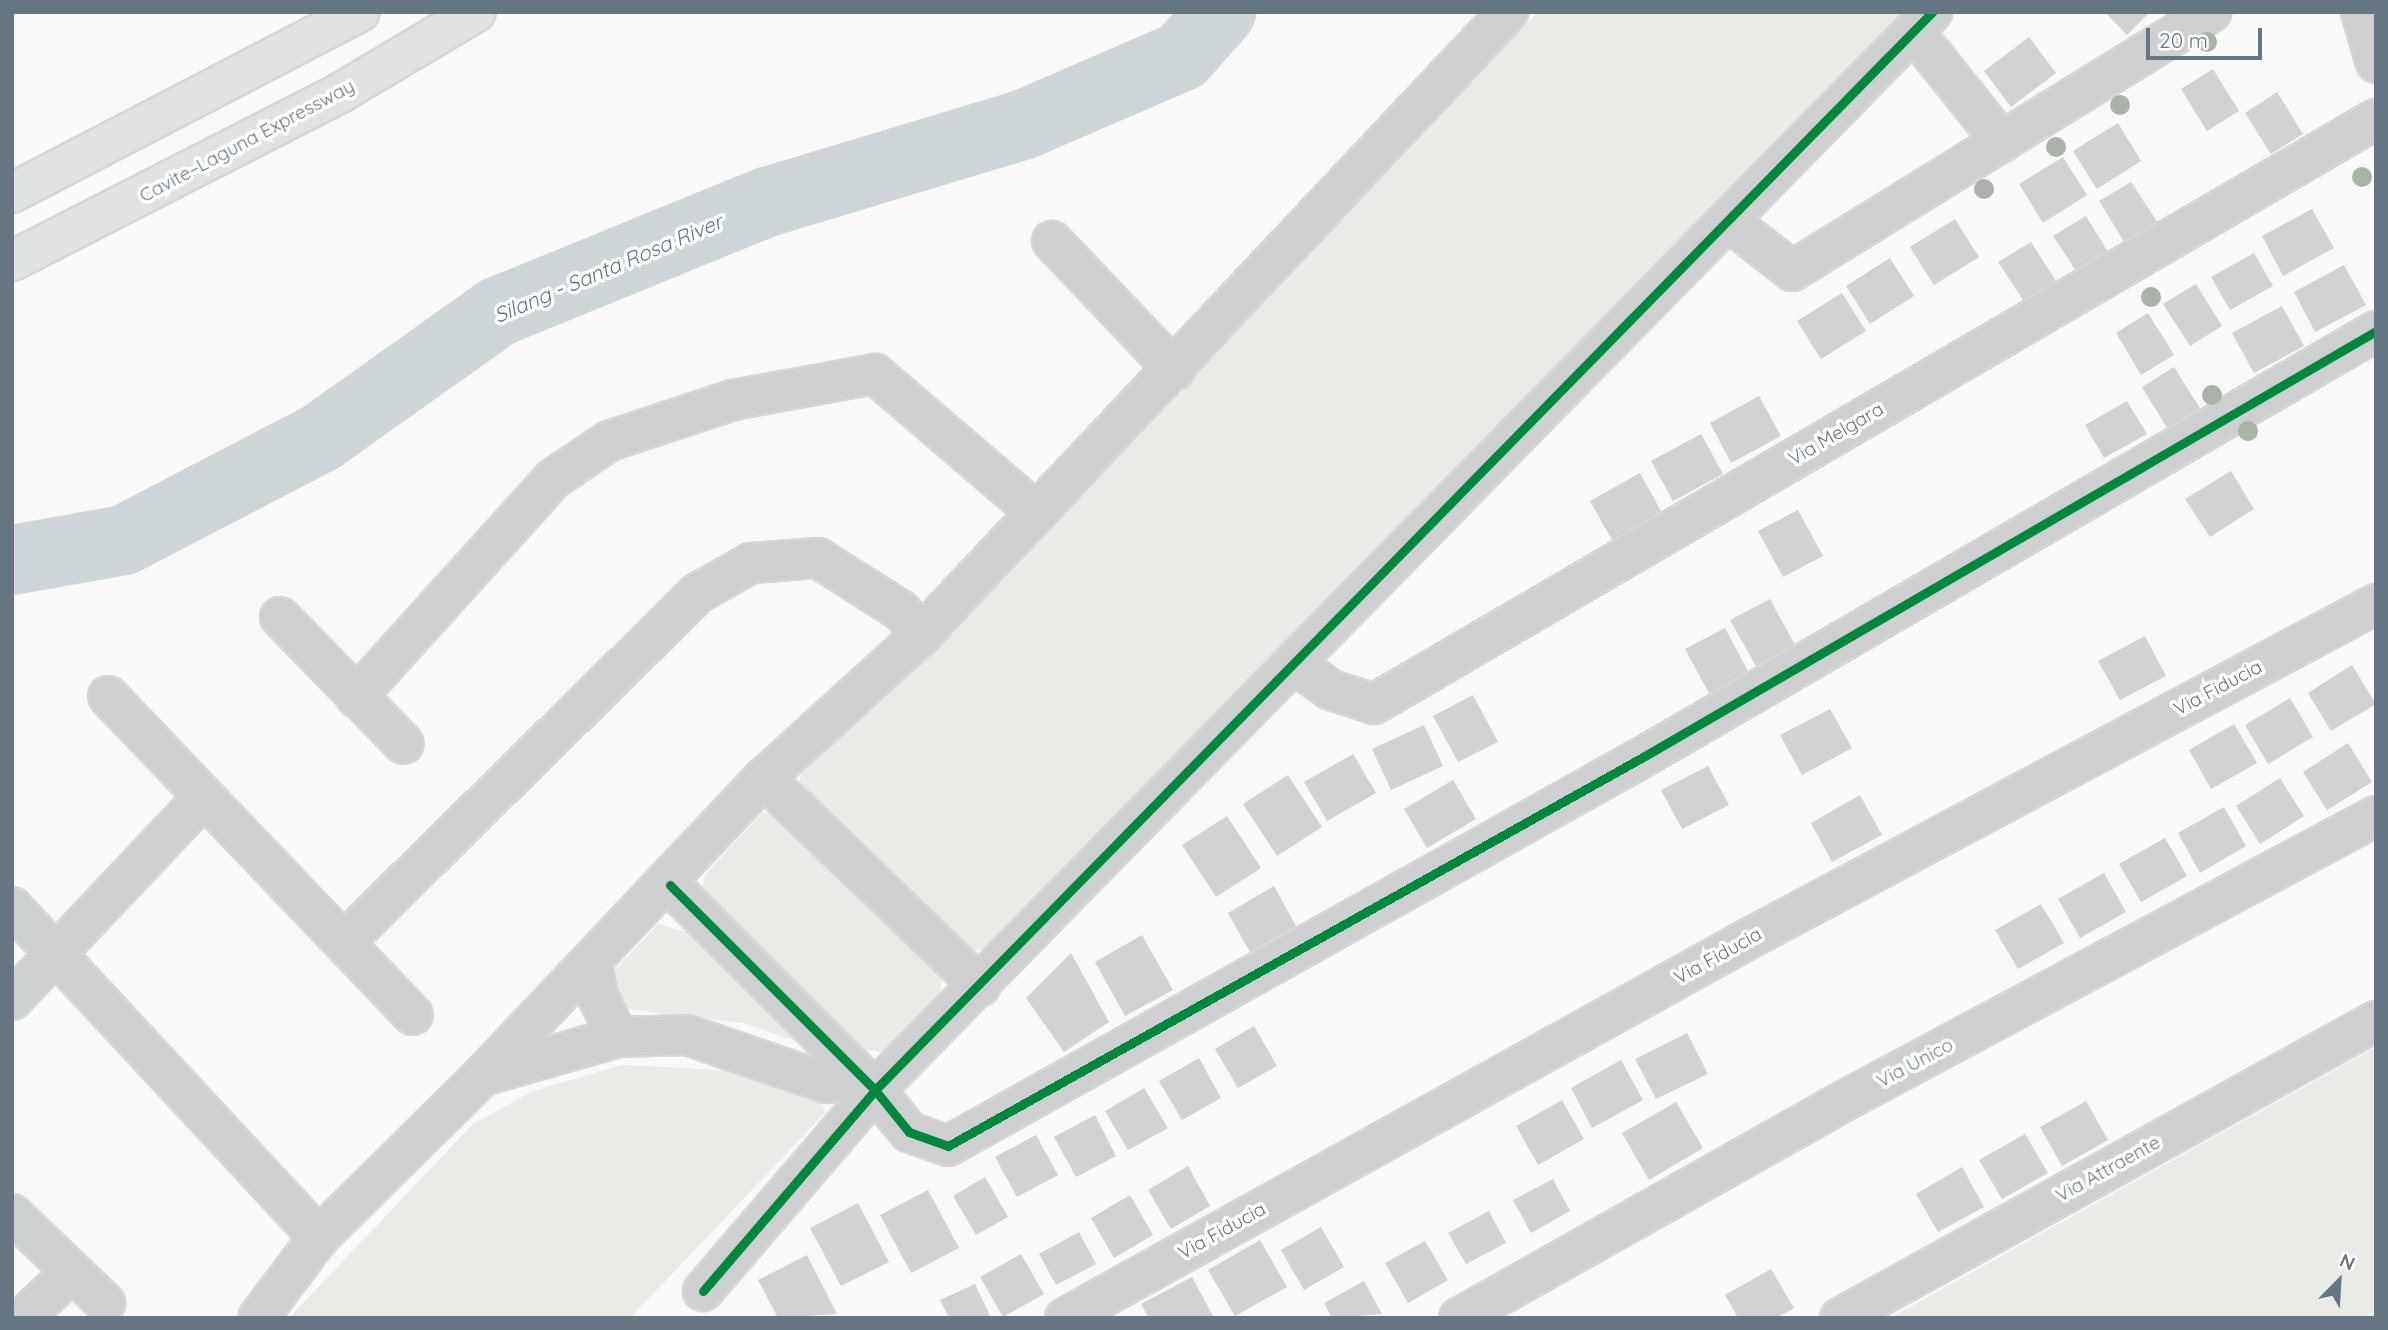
<!DOCTYPE html>
<html>
<head>
<meta charset="utf-8">
<style>
  body { margin:0 }
  #map { position:relative; width:2388px; height:1330px; overflow:hidden; background:#f9f9f9; font-family:Quicksand,sans-serif }
  div>[style] { position:absolute }
  [style*='--x'] { left:calc(var(--x)*1px); top:calc(var(--y)*1px); width:calc(var(--w)*1px); rotate:calc(var(--a)*1deg) }
  .green>* { inset:0; background:#e8ebe6 }
  .river>* { height:70px; margin:-35px; padding:0 35px; transform-origin:35px; border-radius:35px; background:#ced6d9 }
  .building>* { inset:0; background:#d0d2d3 }
  .roads { filter:drop-shadow(2px 0 #d5d6d6) drop-shadow(-2px 0 #d5d6d6) drop-shadow(0 2px #d5d6d6) drop-shadow(0 -2px #d5d6d6) }
  .minor>* { height:38px; margin:-19px; padding:0 19px; transform-origin:19px; border-radius:19px; background:#cecfd0 }
  .highway>* { height:38px; margin:-19px; padding:0 19px; transform-origin:19px; border-radius:19px; background:#e1e2e2 }
  .cycleway>* { height:9px; margin:-4.5px; padding:0 4.5px; transform-origin:4.5px; border-radius:4.5px; background:#00873e }
  .trees>* { width:20px; height:20px; margin:-10px; border-radius:50%; background:#a9b3a7 }
  span { translate:-50% -50%; white-space:nowrap; text-align:center; line-height:1.15; -webkit-text-stroke:7px #fff; paint-order:stroke }
  .street-label { font-size:19px; color:#657683 }
  .water-label { font-size:21px; color:#60757c; font-style:italic }
  .frame { position:absolute; inset:0; border:14px solid #657683; pointer-events:none }
  .north { position:absolute; left:2304px; top:1246px; width:70px; height:70px; -webkit-text-stroke:5px #fff; paint-order:stroke; rotate:24deg; font-size:19px; font-weight:700; line-height:28px; text-align:center; color:#657683 }
  .north::after { content:''; display:block; margin:auto; width:24px; height:32px; background:#657683; clip-path:polygon(50% 0,100% 100%,50% 72%,0 100%) }
  .scale { position:absolute; left:2146px; top:28px; width:116px; height:32px; box-sizing:border-box; border:4px solid #657683; border-top:0; padding-left:9px; font-size:21px; line-height:24px; white-space:nowrap; color:#657683; -webkit-text-stroke:5px #fff; paint-order:stroke }
</style>
</head>
<body>
<div id="map">
  <div class="green">
    <div style="clip-path:polygon(1538px 12px,1905px 12px,992px 949px,964px 951px,799px 794px,800px 776px)"></div>
    <div style="clip-path:polygon(781px 812px,943px 968px,940px 996px,888px 1053px,861px 1049px,701px 899px,705px 875px,762px 813px)"></div>
    <div style="clip-path:polygon(658px 924px,706px 938px,826px 1051px,743px 1023px,620px 1008px,611px 974px)"></div>
    <div style="clip-path:polygon(2376px 1047px,2376px 1318px,1890px 1318px)"></div>
    <div style="clip-path:polygon(622px 1065px,756px 1072px,819px 1094px,825px 1113px,630px 1318px,289px 1318px,473px 1124px,533px 1091px)"></div>
  </div>
  <div class="river">
    <div style="--x:12;--y:560;--w:114;--a:-10.1"></div>
    <div style="--x:124;--y:540;--w:221;--a:-27.5"></div>
    <div style="--x:320;--y:438;--w:217;--a:-35.4"></div>
    <div style="--x:497;--y:312;--w:292;--a:-22.2"></div>
    <div style="--x:767;--y:202;--w:270;--a:-16.8"></div>
    <div style="--x:1025;--y:124;--w:171;--a:-23.4"></div>
    <div style="--x:1182;--y:56;--w:59;--a:-48.4"></div>
  </div>
  <div class="building">
    <div style="clip-path:polygon(2105px 12px,2150px 12px,2127px 35px)"></div>
    <div style="clip-path:polygon(2029px 37px,2056px 73px,2011px 107px,1984px 71px)"></div>
    <div style="clip-path:polygon(2213px 69px,2239px 111px,2207px 131px,2181px 89px)"></div>
    <div style="clip-path:polygon(2277px 92px,2303px 134px,2271px 154px,2245px 113px)"></div>
    <div style="clip-path:polygon(2118px 123px,2141px 161px,2097px 189px,2073px 151px)"></div>
    <div style="clip-path:polygon(2063px 157px,2087px 195px,2043px 223px,2019px 184px)"></div>
    <div style="clip-path:polygon(2131px 182px,2158px 223px,2125px 243px,2099px 201px)"></div>
    <div style="clip-path:polygon(2312px 209px,2334px 248px,2283px 276px,2262px 236px)"></div>
    <div style="clip-path:polygon(2086px 216px,2111px 257px,2080px 277px,2053px 236px)"></div>
    <div style="clip-path:polygon(1955px 219px,1979px 257px,1934px 285px,1910px 247px)"></div>
    <div style="clip-path:polygon(2031px 242px,2057px 283px,2025px 303px,1998px 262px)"></div>
    <div style="clip-path:polygon(2254px 253px,2273px 286px,2230px 310px,2211px 277px)"></div>
    <div style="clip-path:polygon(1890px 258px,1914px 296px,1870px 324px,1846px 286px)"></div>
    <div style="clip-path:polygon(2344px 265px,2366px 305px,2315px 332px,2294px 292px)"></div>
    <div style="clip-path:polygon(2196px 284px,2222px 326px,2190px 346px,2163px 304px)"></div>
    <div style="clip-path:polygon(1842px 293px,1866px 331px,1821px 359px,1797px 321px)"></div>
    <div style="clip-path:polygon(2282px 306px,2304px 346px,2254px 373px,2232px 333px)"></div>
    <div style="clip-path:polygon(2148px 313px,2174px 355px,2141px 375px,2116px 333px)"></div>
    <div style="clip-path:polygon(2174px 367px,2200px 408px,2167px 428px,2142px 387px)"></div>
    <div style="clip-path:polygon(1759px 396px,1781px 436px,1731px 463px,1710px 423px)"></div>
    <div style="clip-path:polygon(2127px 401px,2147px 434px,2104px 458px,2085px 425px)"></div>
    <div style="clip-path:polygon(1701px 434px,1723px 474px,1673px 501px,1651px 461px)"></div>
    <div style="clip-path:polygon(2231px 471px,2254px 509px,2210px 537px,2185px 499px)"></div>
    <div style="clip-path:polygon(1640px 473px,1662px 513px,1612px 540px,1590px 501px)"></div>
    <div style="clip-path:polygon(1798px 510px,1823px 556px,1783px 577px,1758px 531px)"></div>
    <div style="clip-path:polygon(1770px 599px,1795px 645px,1756px 666px,1730px 620px)"></div>
    <div style="clip-path:polygon(1725px 628px,1750px 675px,1710px 695px,1685px 649px)"></div>
    <div style="clip-path:polygon(2145px 636px,2166px 676px,2120px 700px,2098px 661px)"></div>
    <div style="clip-path:polygon(2352px 665px,2376px 704px,2331px 731px,2308px 693px)"></div>
    <div style="clip-path:polygon(1473px 695px,1498px 742px,1458px 762px,1433px 716px)"></div>
    <div style="clip-path:polygon(2290px 698px,2313px 737px,2268px 764px,2245px 725px)"></div>
    <div style="clip-path:polygon(1830px 709px,1852px 748px,1802px 775px,1780px 735px)"></div>
    <div style="clip-path:polygon(2234px 724px,2257px 763px,2211px 789px,2189px 750px)"></div>
    <div style="clip-path:polygon(1424px 725px,1443px 766px,1391px 790px,1372px 749px)"></div>
    <div style="clip-path:polygon(2348px 743px,2372px 782px,2327px 810px,2303px 772px)"></div>
    <div style="clip-path:polygon(1353px 754px,1376px 793px,1327px 821px,1304px 782px)"></div>
    <div style="clip-path:polygon(1708px 766px,1729px 805px,1682px 829px,1661px 790px)"></div>
    <div style="clip-path:polygon(1288px 775px,1322px 827px,1277px 856px,1243px 804px)"></div>
    <div style="clip-path:polygon(2280px 778px,2304px 816px,2260px 844px,2236px 806px)"></div>
    <div style="clip-path:polygon(1453px 780px,1476px 819px,1427px 848px,1404px 809px)"></div>
    <div style="clip-path:polygon(1860px 795px,1882px 835px,1832px 862px,1811px 823px)"></div>
    <div style="clip-path:polygon(2224px 807px,2246px 846px,2200px 873px,2178px 833px)"></div>
    <div style="clip-path:polygon(1227px 816px,1261px 868px,1216px 897px,1182px 845px)"></div>
    <div style="clip-path:polygon(2165px 838px,2187px 876px,2141px 902px,2119px 864px)"></div>
    <div style="clip-path:polygon(2104px 873px,2126px 912px,2080px 938px,2058px 899px)"></div>
    <div style="clip-path:polygon(1274px 886px,1296px 926px,1250px 952px,1228px 913px)"></div>
    <div style="clip-path:polygon(2041px 904px,2064px 943px,2018px 969px,1995px 930px)"></div>
    <div style="clip-path:polygon(1142px 935px,1173px 990px,1125px 1016px,1095px 962px)"></div>
    <div style="clip-path:polygon(1071px 953px,1109px 1022px,1064px 1052px,1026px 998px)"></div>
    <div style="clip-path:polygon(1254px 1026px,1277px 1066px,1238px 1088px,1215px 1049px)"></div>
    <div style="clip-path:polygon(1687px 1033px,1708px 1074px,1656px 1099px,1635px 1059px)"></div>
    <div style="clip-path:polygon(1199px 1058px,1221px 1098px,1182px 1120px,1159px 1081px)"></div>
    <div style="clip-path:polygon(1621px 1060px,1643px 1100px,1592px 1128px,1571px 1088px)"></div>
    <div style="clip-path:polygon(1144px 1088px,1168px 1128px,1128px 1150px,1105px 1111px)"></div>
    <div style="clip-path:polygon(1562px 1100px,1584px 1139px,1538px 1165px,1516px 1126px)"></div>
    <div style="clip-path:polygon(2086px 1101px,2108px 1140px,2062px 1166px,2040px 1127px)"></div>
    <div style="clip-path:polygon(1676px 1102px,1703px 1148px,1649px 1180px,1622px 1133px)"></div>
    <div style="clip-path:polygon(1095px 1115px,1116px 1156px,1076px 1177px,1054px 1137px)"></div>
    <div style="clip-path:polygon(2025px 1134px,2048px 1173px,2002px 1199px,1979px 1160px)"></div>
    <div style="clip-path:polygon(1036px 1135px,1058px 1175px,1017px 1197px,995px 1157px)"></div>
    <div style="clip-path:polygon(1188px 1166px,1210px 1206px,1171px 1229px,1148px 1190px)"></div>
    <div style="clip-path:polygon(1962px 1167px,1984px 1207px,1938px 1232px,1916px 1194px)"></div>
    <div style="clip-path:polygon(985px 1177px,1008px 1217px,976px 1235px,953px 1196px)"></div>
    <div style="clip-path:polygon(1553px 1179px,1570px 1211px,1531px 1233px,1513px 1200px)"></div>
    <div style="clip-path:polygon(928px 1190px,959px 1248px,911px 1273px,880px 1215px)"></div>
    <div style="clip-path:polygon(1130px 1195px,1153px 1235px,1114px 1258px,1091px 1218px)"></div>
    <div style="clip-path:polygon(858px 1203px,889px 1262px,841px 1286px,810px 1228px)"></div>
    <div style="clip-path:polygon(1489px 1211px,1506px 1243px,1466px 1264px,1448px 1233px)"></div>
    <div style="clip-path:polygon(1321px 1227px,1344px 1267px,1304px 1290px,1281px 1250px)"></div>
    <div style="clip-path:polygon(1079px 1232px,1096px 1264px,1056px 1285px,1039px 1254px)"></div>
    <div style="clip-path:polygon(1260px 1240px,1287px 1287px,1235px 1316px,1208px 1270px)"></div>
    <div style="clip-path:polygon(1425px 1241px,1448px 1280px,1408px 1303px,1385px 1263px)"></div>
    <div style="clip-path:polygon(1021px 1254px,1044px 1294px,1003px 1317px,980px 1277px)"></div>
    <div style="clip-path:polygon(807px 1255px,837px 1314px,778px 1318px,758px 1280px)"></div>
    <div style="clip-path:polygon(1771px 1269px,1794px 1308px,1776px 1318px,1738px 1318px,1725px 1295px)"></div>
    <div style="clip-path:polygon(1192px 1277px,1214px 1318px,1149px 1318px,1141px 1304px)"></div>
    <div style="clip-path:polygon(1364px 1281px,1382px 1314px,1332px 1318px,1324px 1303px)"></div>
    <div style="clip-path:polygon(975px 1284px,991px 1318px,949px 1318px,940px 1300px)"></div>
  </div>
  <div class="roads">
    <div class="minor">
      <div style="--x:2361;--y:12;--w:53;--a:73.6"></div>
      <div style="--x:1914;--y:32;--w:141;--a:51.3"></div>
      <div style="--x:1730;--y:222;--w:79;--a:38.3"></div>
      <div style="--x:1792;--y:271;--w:493;--a:-31.7"></div>
      <div style="--x:1052;--y:241;--w:178;--a:46.4"></div>
      <div style="--x:280;--y:617;--w:177;--a:45.7"></div>
      <div style="--x:1295;--y:664;--w:44;--a:35.8"></div>
      <div style="--x:1331;--y:690;--w:45;--a:18"></div>
      <div style="--x:1374;--y:704;--w:1160;--a:-30.28"></div>
      <div style="--x:108;--y:696;--w:441;--a:46.3"></div>
      <div style="--x:356;--y:697;--w:294;--a:-47.9"></div>
      <div style="--x:553;--y:479;--w:68;--a:-34.2"></div>
      <div style="--x:609;--y:441;--w:131;--a:-18.3"></div>
      <div style="--x:733;--y:400;--w:144;--a:-10.4"></div>
      <div style="--x:875;--y:374;--w:213;--a:40.6"></div>
      <div style="--x:764;--y:778;--w:300;--a:43.9"></div>
      <div style="--x:670;--y:885;--w:290;--a:45"></div>
      <div style="--x:875;--y:1090;--w:54;--a:51"></div>
      <div style="--x:909;--y:1132;--w:41;--a:19.7"></div>
      <div style="--x:948;--y:1146;--w:796;--a:-29.24"></div>
      <div style="--x:1643;--y:757;--w:848;--a:-30.16"></div>
      <div style="--x:12;--y:907;--w:451;--a:47.1"></div>
      <div style="--x:345;--y:941;--w:496;--a:-44.6"></div>
      <div style="--x:698;--y:593;--w:61;--a:-29.5"></div>
      <div style="--x:751;--y:563;--w:67;--a:-4.3"></div>
      <div style="--x:818;--y:558;--w:97;--a:32.4"></div>
      <div style="--x:900;--y:610;--w:33;--a:47"></div>
      <div style="--x:592;--y:964;--w:34;--a:80"></div>
      <div style="--x:598;--y:997;--w:45;--a:63.4"></div>
      <div style="--x:12;--y:1000;--w:279;--a:-46.6"></div>
      <div style="--x:482;--y:1076;--w:410;--a:-46.6"></div>
      <div style="--x:764;--y:778;--w:214;--a:-42.3"></div>
      <div style="--x:922;--y:634;--w:855;--a:-46.71"></div>
      <div style="--x:12;--y:1214;--w:129;--a:43.7"></div>
      <div style="--x:703;--y:1291;--w:265;--a:-49.4"></div>
      <div style="--x:875;--y:1090;--w:1510;--a:-45.56"></div>
      <div style="--x:23;--y:1318;--w:66;--a:-43.2"></div>
      <div style="--x:258;--y:1318;--w:101;--a:-53"></div>
      <div style="--x:319;--y:1237;--w:229;--a:-44.6"></div>
      <div style="--x:482;--y:1076;--w:141;--a:-16"></div>
      <div style="--x:618;--y:1037;--w:69;--a:-1.7"></div>
      <div style="--x:687;--y:1035;--w:148;--a:18.9"></div>
      <div style="--x:827;--y:1083;--w:38;--a:-5"></div>
      <div style="--x:1065;--y:1318;--w:783;--a:-29.02"></div>
      <div style="--x:1750;--y:938;--w:710;--a:-28.08"></div>
      <div style="--x:1459;--y:1318;--w:427;--a:-29.4"></div>
      <div style="--x:1831;--y:1108;--w:618;--a:-28.18"></div>
      <div style="--x:1840;--y:1318;--w:613;--a:-28.99"></div>
    </div>
    <div class="highway">
      <div style="--x:12;--y:193;--w:392;--a:-27.5"></div>
      <div style="--x:12;--y:261;--w:369;--a:-27.1"></div>
      <div style="--x:340;--y:93;--w:158;--a:-30.8"></div>
    </div>
  </div>
  <div class="cycleway">
    <div style="--x:670;--y:885;--w:290;--a:45"></div>
    <div style="--x:875;--y:1090;--w:54;--a:51"></div>
    <div style="--x:909;--y:1132;--w:41;--a:19.7"></div>
    <div style="--x:948;--y:1146;--w:796;--a:-29.24"></div>
    <div style="--x:1643;--y:757;--w:848;--a:-30.16"></div>
    <div style="--x:703;--y:1291;--w:265;--a:-49.4"></div>
    <div style="--x:875;--y:1090;--w:1510;--a:-45.56"></div>
  </div>
  <div class="trees">
    <div style="left:2207px;top:42px"></div>
    <div style="left:2120px;top:105px"></div>
    <div style="left:2056px;top:147px"></div>
    <div style="left:2362px;top:177px"></div>
    <div style="left:1984px;top:189px"></div>
    <div style="left:2151px;top:297px"></div>
    <div style="left:2212px;top:395px"></div>
    <div style="left:2248px;top:431px"></div>
  </div>
  <div class="street-label">
    <span style="left:247px;top:141px;rotate:-28deg">Cavite–Laguna Expressway</span>
    <span style="left:1836px;top:434px;rotate:-30deg">Via Melgara</span>
    <span style="left:2218px;top:688px;rotate:-28deg">Via Fiducia</span>
    <span style="left:1718px;top:956px;rotate:-29deg">Via Fiducia</span>
    <span style="left:1915px;top:1063px;rotate:-28deg">Via Unico</span>
    <span style="left:2108px;top:1169px;rotate:-29deg">Via Attraente</span>
    <span style="left:1222px;top:1231px;rotate:-29deg">Via Fiducia</span>
  </div>
  <div class="water-label">
    <span style="left:608px;top:268px;rotate:-23deg">Silang - Santa Rosa River</span>
  </div>
  <div class="frame"></div>
  <div class="north">N</div>
  <div class="scale">20 m</div>
</div>
</body>
</html>
